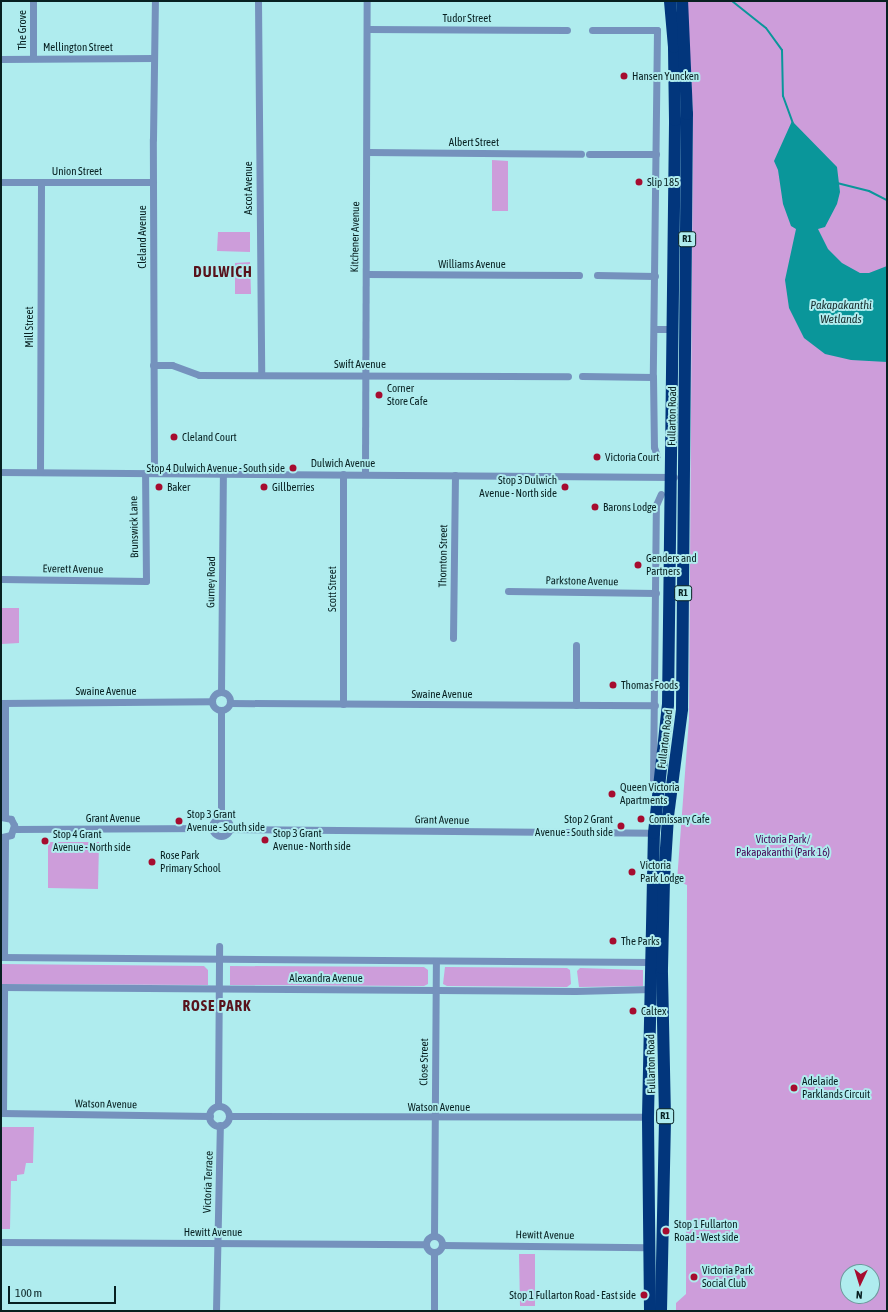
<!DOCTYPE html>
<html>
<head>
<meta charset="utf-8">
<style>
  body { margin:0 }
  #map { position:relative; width:888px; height:1312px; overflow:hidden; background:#afecee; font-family:"Asap Condensed",sans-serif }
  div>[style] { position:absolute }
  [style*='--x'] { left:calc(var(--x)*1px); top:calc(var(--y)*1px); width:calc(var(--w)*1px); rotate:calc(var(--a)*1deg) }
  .green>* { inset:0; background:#cd9dda }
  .water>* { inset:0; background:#0a969a }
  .stream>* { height:2px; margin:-1px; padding:0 1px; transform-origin:1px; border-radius:1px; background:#0a969a }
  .street>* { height:7px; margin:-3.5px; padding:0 3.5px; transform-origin:3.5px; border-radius:3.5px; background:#7592bd }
  .street>.ring { margin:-3.5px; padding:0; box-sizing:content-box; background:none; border:7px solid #7592bd; border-radius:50% }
  .highway>* { height:12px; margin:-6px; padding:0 6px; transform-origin:6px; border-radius:6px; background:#02367c }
  .dots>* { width:11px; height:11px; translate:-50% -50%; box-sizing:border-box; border:2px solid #afecee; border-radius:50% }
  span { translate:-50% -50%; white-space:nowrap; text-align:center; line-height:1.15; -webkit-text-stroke:4px #afecee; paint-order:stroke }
  .shield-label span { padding:1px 3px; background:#afecee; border:1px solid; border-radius:3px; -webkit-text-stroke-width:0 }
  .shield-label { font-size:10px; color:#072021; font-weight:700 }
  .street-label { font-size:11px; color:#072021 }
  .poi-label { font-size:11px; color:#072021 }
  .left { translate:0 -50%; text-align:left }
  .right { translate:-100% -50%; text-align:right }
  .park-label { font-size:11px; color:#450554 }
  .water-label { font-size:12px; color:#1b2f30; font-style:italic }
  .district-label { font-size:15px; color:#58121b; font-weight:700; letter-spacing:1px }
  .frame { position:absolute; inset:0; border:2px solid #072021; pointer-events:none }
  .north { position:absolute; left:840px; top:1264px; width:40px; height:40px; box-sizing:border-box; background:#afecee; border:1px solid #6c9a9c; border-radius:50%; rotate:184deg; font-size:11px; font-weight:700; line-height:16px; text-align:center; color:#072021 }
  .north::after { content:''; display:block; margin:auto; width:14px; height:18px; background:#a60c2f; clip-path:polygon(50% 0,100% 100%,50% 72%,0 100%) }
  .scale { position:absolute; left:8px; top:1286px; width:108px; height:18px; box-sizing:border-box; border:2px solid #072021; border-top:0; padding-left:5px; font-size:12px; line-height:14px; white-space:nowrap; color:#072021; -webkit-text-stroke:3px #afecee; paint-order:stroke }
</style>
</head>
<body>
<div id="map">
  <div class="green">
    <div style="clip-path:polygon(evenodd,687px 1px,887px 1px,887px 1311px,676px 1311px,676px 1303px,686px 1294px,687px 885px,677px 881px,689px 719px,693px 114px,687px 1px,848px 1272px,872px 1272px,872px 1296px,848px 1296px,848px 1272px)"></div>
    <div style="clip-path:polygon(492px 160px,508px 161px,508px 211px,492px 211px)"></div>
    <div style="clip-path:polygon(218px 232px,250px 232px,250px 252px,217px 251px)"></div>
    <div style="clip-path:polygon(250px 262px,251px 294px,235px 294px,235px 263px)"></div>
    <div style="clip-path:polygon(2px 608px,19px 608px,19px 643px,2px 644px)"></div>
    <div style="clip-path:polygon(48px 842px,99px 842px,98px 889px,48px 888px)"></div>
    <div style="clip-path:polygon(1px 964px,204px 966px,208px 970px,208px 985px,1px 984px)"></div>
    <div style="clip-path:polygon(230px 966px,424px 967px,428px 970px,428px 984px,424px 986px,230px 985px)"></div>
    <div style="clip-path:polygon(445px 967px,567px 968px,570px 970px,571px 984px,567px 987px,447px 986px,443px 984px)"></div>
    <div style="clip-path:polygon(580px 968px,643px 970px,643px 986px,579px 987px,577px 971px)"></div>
    <div style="clip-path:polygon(1px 1127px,34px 1127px,33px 1163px,26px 1163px,24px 1174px,17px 1175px,17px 1181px,11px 1181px,10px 1229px,1px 1229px)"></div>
    <div style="clip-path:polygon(519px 1254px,535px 1254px,535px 1306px,520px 1306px)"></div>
  </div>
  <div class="water">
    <div style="clip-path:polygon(792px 121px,837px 167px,840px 192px,837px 204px,825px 227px,818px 229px,828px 249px,842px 263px,860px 273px,869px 273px,887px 266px,887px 362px,851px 360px,825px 354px,804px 338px,789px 308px,785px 280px,796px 229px,791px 226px,783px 204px,778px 170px,774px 161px)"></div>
  </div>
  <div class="stream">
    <div style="--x:732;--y:1;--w:43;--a:38.5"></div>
    <div style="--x:766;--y:28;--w:27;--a:54"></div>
    <div style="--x:782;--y:50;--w:46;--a:88.8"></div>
    <div style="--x:783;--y:96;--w:30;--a:70"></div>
    <div style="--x:837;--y:183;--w:33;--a:14"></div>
    <div style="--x:869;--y:191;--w:20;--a:27"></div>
  </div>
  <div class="street">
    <div style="--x:258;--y:1;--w:374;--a:89.5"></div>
    <div style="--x:367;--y:29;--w:200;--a:0.3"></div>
    <div style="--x:592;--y:30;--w:65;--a:0"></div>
    <div style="--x:657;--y:30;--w:347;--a:90.7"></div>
    <div style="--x:653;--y:377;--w:70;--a:89.2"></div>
    <div style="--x:654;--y:447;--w:9;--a:72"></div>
    <div style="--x:33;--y:58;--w:57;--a:-90"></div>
    <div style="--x:1;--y:59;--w:153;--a:-0.4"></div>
    <div style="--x:368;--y:152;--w:213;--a:0.5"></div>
    <div style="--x:589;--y:154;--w:67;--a:0"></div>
    <div style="--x:1;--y:182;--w:152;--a:0"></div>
    <div style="--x:366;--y:274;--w:213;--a:0.3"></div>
    <div style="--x:597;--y:275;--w:58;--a:1"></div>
    <div style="--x:654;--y:329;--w:18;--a:0"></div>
    <div style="--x:153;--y:365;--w:19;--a:0"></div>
    <div style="--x:172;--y:365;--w:29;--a:20"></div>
    <div style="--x:199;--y:375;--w:369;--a:0.2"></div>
    <div style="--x:582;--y:376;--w:71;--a:0.8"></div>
    <div style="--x:1;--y:472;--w:673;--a:0.43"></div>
    <div style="--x:40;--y:472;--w:290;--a:-89.8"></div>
    <div style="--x:154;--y:472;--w:333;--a:-90.2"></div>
    <div style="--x:153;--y:139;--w:138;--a:-89.2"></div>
    <div style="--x:365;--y:474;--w:473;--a:-89.8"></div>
    <div style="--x:1;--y:579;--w:145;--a:0.8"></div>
    <div style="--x:146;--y:581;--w:108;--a:-90.5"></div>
    <div style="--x:508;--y:591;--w:148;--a:0.8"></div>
    <div style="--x:453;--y:638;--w:163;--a:-89.3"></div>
    <div class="ring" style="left:212px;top:692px;width:11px;height:11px"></div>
    <div style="--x:221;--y:692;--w:219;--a:-89.5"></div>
    <div style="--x:1;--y:703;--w:211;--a:-0.5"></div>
    <div style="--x:230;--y:703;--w:425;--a:0.3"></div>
    <div style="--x:343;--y:704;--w:230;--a:-90"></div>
    <div style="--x:576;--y:705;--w:60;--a:-90"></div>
    <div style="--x:221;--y:710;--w:108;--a:90"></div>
    <div style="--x:653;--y:781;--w:276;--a:-89.4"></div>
    <div style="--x:656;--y:505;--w:12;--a:-66"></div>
    <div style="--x:1;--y:817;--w:10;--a:11"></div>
    <div style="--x:11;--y:819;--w:7;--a:63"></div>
    <div style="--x:14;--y:825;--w:10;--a:107"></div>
    <div style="--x:11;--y:835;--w:9;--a:167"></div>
    <div style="--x:5;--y:817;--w:114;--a:-90"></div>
    <div class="ring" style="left:212px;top:818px;width:11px;height:11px"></div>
    <div style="--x:14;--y:829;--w:198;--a:-0.3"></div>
    <div style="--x:230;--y:829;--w:424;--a:0.5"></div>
    <div style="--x:1;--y:957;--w:651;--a:0.44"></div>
    <div style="--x:4;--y:957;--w:120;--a:-89.5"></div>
    <div style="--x:1;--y:987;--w:574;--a:0.4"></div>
    <div style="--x:575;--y:991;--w:77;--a:-1.5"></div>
    <div style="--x:218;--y:1106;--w:160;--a:-89.6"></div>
    <div class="ring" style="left:209px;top:1106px;width:13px;height:13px"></div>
    <div style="--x:1;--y:1113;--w:209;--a:0.8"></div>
    <div style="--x:3;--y:1113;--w:126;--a:-89.5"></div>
    <div style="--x:229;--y:1116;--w:419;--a:0.1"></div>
    <div style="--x:434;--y:1235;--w:274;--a:-89.6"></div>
    <div class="ring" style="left:426px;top:1236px;width:9px;height:9px"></div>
    <div style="--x:1;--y:1242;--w:424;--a:0.3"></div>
    <div style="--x:443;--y:1245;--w:205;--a:0.6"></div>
    <div style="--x:216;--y:1311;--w:186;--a:-88.8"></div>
    <div style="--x:434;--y:1311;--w:58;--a:-90"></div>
  </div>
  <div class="highway">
    <div style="--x:650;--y:1311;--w:194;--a:-90.6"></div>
    <div style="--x:648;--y:1117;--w:284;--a:-88.8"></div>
    <div style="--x:654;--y:833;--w:129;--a:-83.8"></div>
    <div style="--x:668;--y:705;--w:585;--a:-89.31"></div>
    <div style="--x:675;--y:120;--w:73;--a:-90.8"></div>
    <div style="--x:674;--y:47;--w:46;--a:-95"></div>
    <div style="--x:661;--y:1311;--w:194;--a:-88.8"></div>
    <div style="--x:665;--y:1117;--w:149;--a:-91.2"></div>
    <div style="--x:662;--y:968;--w:88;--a:-88.7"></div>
    <div style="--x:664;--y:880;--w:64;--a:-86.4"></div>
    <div style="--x:668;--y:816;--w:108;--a:-82.5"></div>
    <div style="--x:682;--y:709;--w:595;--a:-89.52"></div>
    <div style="--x:687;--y:114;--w:113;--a:-92.5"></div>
  </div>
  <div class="dots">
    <div style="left:624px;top:76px;background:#a60c2f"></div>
    <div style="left:639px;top:182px;background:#a60c2f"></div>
    <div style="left:379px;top:395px;background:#a60c2f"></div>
    <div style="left:174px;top:437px;background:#a60c2f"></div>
    <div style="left:597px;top:457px;background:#a60c2f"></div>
    <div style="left:293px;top:468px;background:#a60c2f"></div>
    <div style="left:159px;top:487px;background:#a60c2f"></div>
    <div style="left:264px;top:487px;background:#a60c2f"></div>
    <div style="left:565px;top:487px;background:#a60c2f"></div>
    <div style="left:595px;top:507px;background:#a60c2f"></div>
    <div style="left:638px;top:565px;background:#a60c2f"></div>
    <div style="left:613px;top:685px;background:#a60c2f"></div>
    <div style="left:612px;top:794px;background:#a60c2f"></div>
    <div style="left:641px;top:819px;background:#a60c2f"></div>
    <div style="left:179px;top:821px;background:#a60c2f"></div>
    <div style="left:621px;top:826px;background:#a60c2f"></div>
    <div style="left:265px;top:840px;background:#a60c2f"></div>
    <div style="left:45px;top:841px;background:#a60c2f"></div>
    <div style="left:152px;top:862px;background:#a60c2f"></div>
    <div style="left:632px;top:872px;background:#a60c2f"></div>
    <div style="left:613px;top:941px;background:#a60c2f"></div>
    <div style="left:633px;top:1011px;background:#a60c2f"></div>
    <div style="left:794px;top:1088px;background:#a60c2f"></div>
    <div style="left:666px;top:1231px;background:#a60c2f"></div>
    <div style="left:694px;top:1277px;background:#a60c2f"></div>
    <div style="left:644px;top:1295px;background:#a60c2f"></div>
  </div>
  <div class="shield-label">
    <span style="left:687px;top:239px">R1</span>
    <span style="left:683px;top:593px">R1</span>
    <span style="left:665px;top:1116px">R1</span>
  </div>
  <div class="street-label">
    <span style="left:467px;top:18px">Tudor Street</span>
    <span style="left:22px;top:30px;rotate:-90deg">The Grove</span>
    <span style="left:78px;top:47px">Mellington Street</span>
    <span style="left:474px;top:142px">Albert Street</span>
    <span style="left:77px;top:171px">Union Street</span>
    <span style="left:248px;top:188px;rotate:-90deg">Ascot Avenue</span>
    <span style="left:142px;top:237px;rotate:-90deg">Cleland Avenue</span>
    <span style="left:355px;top:237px;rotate:-89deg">Kitchener Avenue</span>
    <span style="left:472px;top:264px">Williams Avenue</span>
    <span style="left:29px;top:327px;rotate:-90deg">Mill Street</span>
    <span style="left:360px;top:364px">Swift Avenue</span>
    <span style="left:672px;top:416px;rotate:-89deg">Fullarton Road</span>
    <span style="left:343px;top:463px">Dulwich Avenue</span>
    <span style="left:134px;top:527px;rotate:-91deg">Brunswick Lane</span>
    <span style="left:443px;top:556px;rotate:-89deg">Thornton Street</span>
    <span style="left:73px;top:569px;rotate:1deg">Everett Avenue</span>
    <span style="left:582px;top:581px;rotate:1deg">Parkstone Avenue</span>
    <span style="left:211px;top:582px;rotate:-89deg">Gurney Road</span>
    <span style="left:332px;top:589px;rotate:-90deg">Scott Street</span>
    <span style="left:106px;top:691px">Swaine Avenue</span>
    <span style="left:442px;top:694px">Swaine Avenue</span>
    <span style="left:665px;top:739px;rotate:-83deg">Fullarton Road</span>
    <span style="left:113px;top:818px">Grant Avenue</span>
    <span style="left:442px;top:820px;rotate:1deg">Grant Avenue</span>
    <span style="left:326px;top:978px">Alexandra Avenue</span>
    <span style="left:424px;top:1062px;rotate:-89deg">Close Street</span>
    <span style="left:651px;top:1064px;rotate:-91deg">Fullarton Road</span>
    <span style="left:106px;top:1104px;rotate:1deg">Watson Avenue</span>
    <span style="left:439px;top:1107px">Watson Avenue</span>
    <span style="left:208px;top:1182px;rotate:-88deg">Victoria Terrace</span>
    <span style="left:213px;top:1232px">Hewitt Avenue</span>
    <span style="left:545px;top:1235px;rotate:1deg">Hewitt Avenue</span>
  </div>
  <div class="poi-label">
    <span class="left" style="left:632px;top:76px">Hansen Yuncken</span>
    <span class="left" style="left:647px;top:182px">Slip 185</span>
    <span class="left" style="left:387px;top:395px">Corner<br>Store Cafe</span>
    <span class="left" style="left:182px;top:437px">Cleland Court</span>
    <span class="left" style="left:605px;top:457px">Victoria Court</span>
    <span class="right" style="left:285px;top:468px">Stop 4 Dulwich Avenue - South side</span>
    <span class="right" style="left:557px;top:487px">Stop 3 Dulwich<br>Avenue - North side</span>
    <span class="left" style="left:167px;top:487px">Baker</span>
    <span class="left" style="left:272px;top:487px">Gillberries</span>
    <span class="left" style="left:603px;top:507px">Barons Lodge</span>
    <span class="left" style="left:646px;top:565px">Genders and<br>Partners</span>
    <span class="left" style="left:621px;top:685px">Thomas Foods</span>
    <span class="left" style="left:620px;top:794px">Queen Victoria<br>Apartments</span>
    <span class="left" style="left:187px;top:821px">Stop 3 Grant<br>Avenue - South side</span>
    <span class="left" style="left:649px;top:819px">Comissary Cafe</span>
    <span class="right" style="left:613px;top:826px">Stop 2 Grant<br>Avenue - South side</span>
    <span class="left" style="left:273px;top:840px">Stop 3 Grant<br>Avenue - North side</span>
    <span class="left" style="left:53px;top:841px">Stop 4 Grant<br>Avenue - North side</span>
    <span class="left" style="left:160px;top:862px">Rose Park<br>Primary School</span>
    <span class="left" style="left:640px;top:872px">Victoria<br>Park Lodge</span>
    <span class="left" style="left:621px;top:941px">The Parks</span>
    <span class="left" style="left:641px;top:1011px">Caltex</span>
    <span class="left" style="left:802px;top:1088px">Adelaide<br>Parklands Circuit</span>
    <span class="left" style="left:674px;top:1231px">Stop 1 Fullarton<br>Road - West side</span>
    <span class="left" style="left:702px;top:1277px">Victoria Park<br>Social Club</span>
    <span class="right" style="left:636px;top:1295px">Stop 1 Fullarton Road - East side</span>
  </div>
  <div class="park-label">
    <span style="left:783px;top:846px">Victoria Park/<br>Pakapakanthi (Park 16)</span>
  </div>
  <div class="water-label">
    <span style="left:841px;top:313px">Pakapakanthi<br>Wetlands</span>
  </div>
  <div class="district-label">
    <span style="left:223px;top:272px">DULWICH</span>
    <span style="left:217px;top:1006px">ROSE PARK</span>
  </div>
  <div class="frame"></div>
  <div class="north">N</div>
  <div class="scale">100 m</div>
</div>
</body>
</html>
